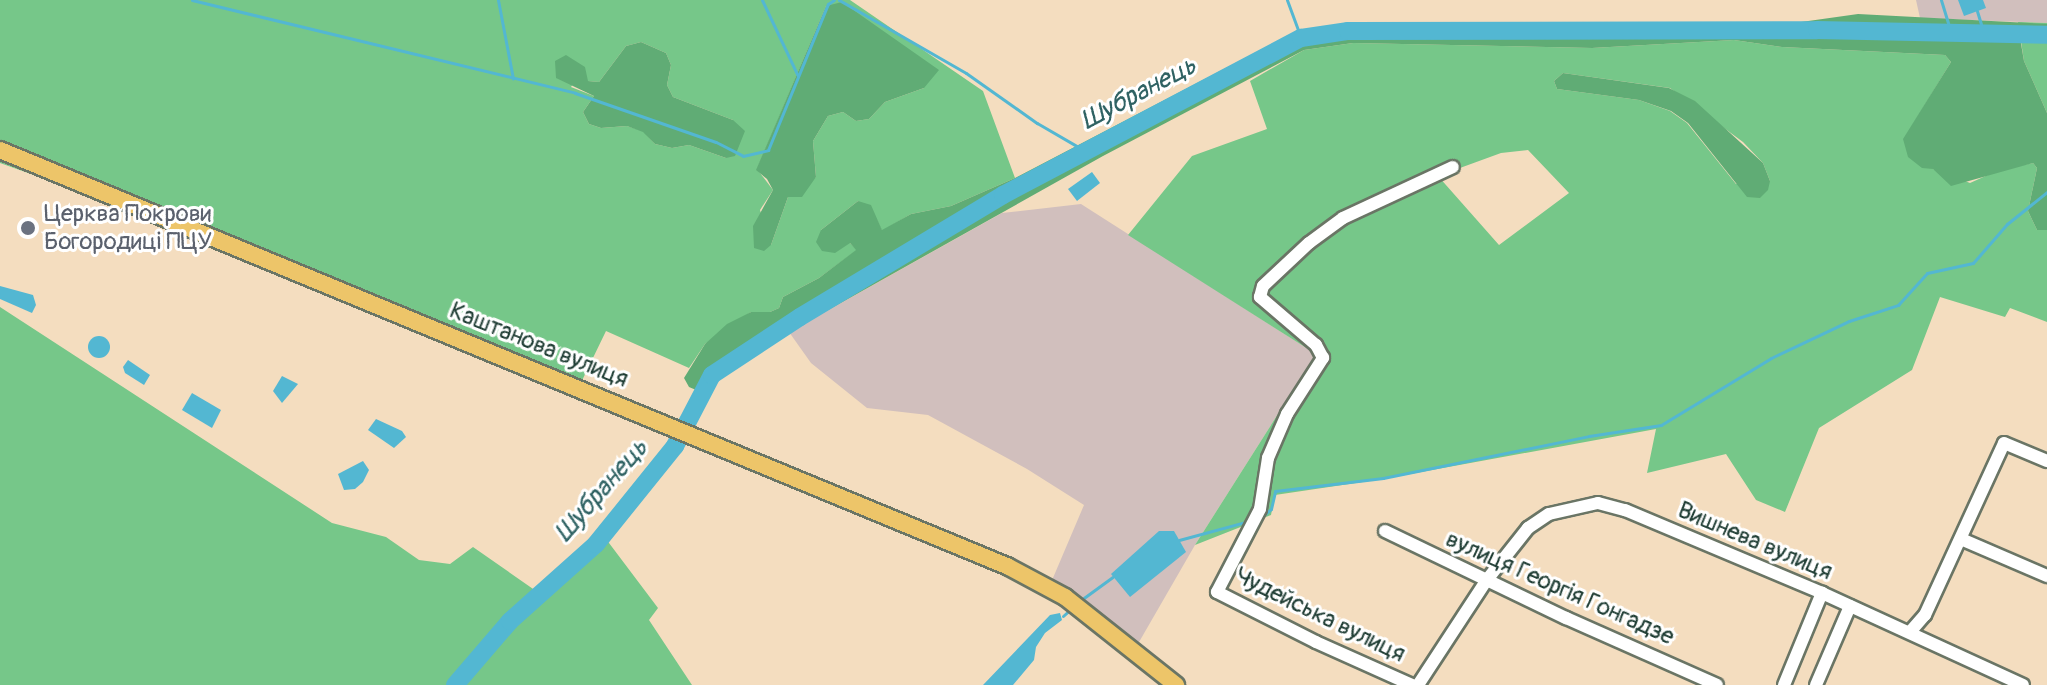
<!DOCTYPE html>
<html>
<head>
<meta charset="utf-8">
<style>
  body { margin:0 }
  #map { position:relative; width:2047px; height:685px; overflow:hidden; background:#f4ddbf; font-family:Pangolin,sans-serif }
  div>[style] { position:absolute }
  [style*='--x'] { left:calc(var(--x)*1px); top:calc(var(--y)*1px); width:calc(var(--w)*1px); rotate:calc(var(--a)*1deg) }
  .industrial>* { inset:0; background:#d1bfbd }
  .green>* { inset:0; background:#76c789 }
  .forest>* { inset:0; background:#60ac75 }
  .water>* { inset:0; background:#53b7d2 }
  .round { border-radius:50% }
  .stream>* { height:3px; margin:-1.5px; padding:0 1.5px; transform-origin:1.5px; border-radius:1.5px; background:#53b7d2 }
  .river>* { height:18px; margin:-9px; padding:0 9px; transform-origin:9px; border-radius:9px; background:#53b7d2 }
  .roads { filter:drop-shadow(2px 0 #6a7565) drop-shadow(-2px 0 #6a7565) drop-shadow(0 2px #6a7565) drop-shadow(0 -2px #6a7565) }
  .minor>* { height:12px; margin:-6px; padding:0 6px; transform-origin:6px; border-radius:6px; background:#fff }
  .major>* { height:16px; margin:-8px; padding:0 8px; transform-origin:8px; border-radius:8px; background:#edc569 }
  .dots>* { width:22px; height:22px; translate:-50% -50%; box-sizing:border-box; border:4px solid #fff; border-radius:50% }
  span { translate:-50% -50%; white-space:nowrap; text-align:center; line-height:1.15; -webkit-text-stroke:6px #fff; paint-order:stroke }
  .worship-label { font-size:24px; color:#5b616d }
  .left { translate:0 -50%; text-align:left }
  .street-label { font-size:24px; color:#1f3d34 }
  .water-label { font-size:26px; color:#2f6263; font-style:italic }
</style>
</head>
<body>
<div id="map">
  <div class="industrial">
    <div style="clip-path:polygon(1916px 0,2047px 0,2047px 23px,1920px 18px)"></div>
    <div style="clip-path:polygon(1081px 204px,1316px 354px,1195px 545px,1135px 649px,1050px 585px,1084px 505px,1027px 469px,928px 415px,867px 408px,811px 363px,789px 332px,1002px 213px)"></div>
  </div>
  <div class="green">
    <div style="clip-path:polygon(evenodd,0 0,850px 0,983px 91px,1015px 178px,951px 206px,911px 214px,882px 231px,877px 220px,858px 201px,821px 230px,850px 243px,857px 250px,819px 278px,783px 297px,779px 308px,770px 312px,751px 312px,705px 344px,689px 368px,606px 331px,576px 393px,84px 193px,0 163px,0 0,826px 6px,924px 88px,885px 102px,869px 119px,856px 121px,843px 112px,828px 116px,813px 141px,816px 177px,788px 197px,771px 245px,760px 210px,773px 190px,757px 169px,826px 6px,0 0,641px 42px,666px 53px,671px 65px,667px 85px,673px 97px,733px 120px,726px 158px,689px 145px,672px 148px,655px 144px,643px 131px,627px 126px,601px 128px,589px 124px,583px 112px,594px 96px,571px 87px,584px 67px,587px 81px,599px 82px,626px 46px,641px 42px)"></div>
    <div style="clip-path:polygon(2018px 22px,2047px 23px,2047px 113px,2024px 61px)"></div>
    <div style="clip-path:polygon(evenodd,1734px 40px,1782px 47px,1945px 55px,1951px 62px,1904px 139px,1933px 169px,1970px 183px,1999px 170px,2033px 163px,2037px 168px,2028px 211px,2037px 230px,2047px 230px,2047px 322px,2010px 308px,2005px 317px,1940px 297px,1912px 370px,1819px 428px,1785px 512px,1756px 500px,1726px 454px,1647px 473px,1656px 429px,1383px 479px,1275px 495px,1271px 515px,1195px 545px,1316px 354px,1128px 235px,1192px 156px,1267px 129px,1250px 81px,1304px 50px,1353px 43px,1592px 48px,1734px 40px,1563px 73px,1670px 88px,1743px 142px,1763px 163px,1770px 181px,1736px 184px,1687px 123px,1670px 111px,1639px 100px,1557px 89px,1554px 81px,1563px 73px,1734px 40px,1528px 150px,1569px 193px,1499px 245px,1438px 176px,1501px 153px,1528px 150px)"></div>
    <div style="clip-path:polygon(0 307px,332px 523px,386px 537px,419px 560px,450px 564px,473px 547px,536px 591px,577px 551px,606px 539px,658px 608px,649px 620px,692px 685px,0 685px)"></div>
  </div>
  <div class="forest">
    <div style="clip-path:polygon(842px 2px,939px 70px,924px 88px,885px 102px,869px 119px,856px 121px,843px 112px,828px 116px,813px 141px,816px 177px,802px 197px,788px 197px,771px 245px,764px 251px,754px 248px,753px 226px,773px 190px,767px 179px,756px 170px,826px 6px)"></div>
    <div style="clip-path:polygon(1858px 14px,2047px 24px,2047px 38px,2020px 38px,2024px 61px,2047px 113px,2047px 230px,2037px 230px,2028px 211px,2037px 168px,2033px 163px,1951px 186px,1933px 169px,1922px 168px,1908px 157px,1903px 139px,1951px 62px,1945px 55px,1782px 47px,1734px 40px,1592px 48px,1353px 43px,1304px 50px,1103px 156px,789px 332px,717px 381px,708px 395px,689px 387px,684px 378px,705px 344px,727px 324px,751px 312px,770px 312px,779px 308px,783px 297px,819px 278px,856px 250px,850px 243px,835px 253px,822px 251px,816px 242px,821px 230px,858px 201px,871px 205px,882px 230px,911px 214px,951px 206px,1015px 178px,1293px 33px,1352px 27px,1731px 32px)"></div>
    <div style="clip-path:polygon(641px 42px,666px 53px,671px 65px,667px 85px,673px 97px,733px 120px,745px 131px,735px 156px,726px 158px,689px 145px,672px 148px,655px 144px,643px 132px,627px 126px,601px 128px,589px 124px,583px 112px,594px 96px,556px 78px,555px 61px,566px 55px,585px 67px,588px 81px,599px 82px,626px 46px)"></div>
    <div style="clip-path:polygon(1563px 73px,1669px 88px,1695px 101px,1763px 163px,1770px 181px,1768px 190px,1760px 198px,1747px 197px,1688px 123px,1671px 111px,1639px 100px,1557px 89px,1554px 81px)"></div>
  </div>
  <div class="water">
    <div style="clip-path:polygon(1958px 0,1983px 0,1986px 8px,1964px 16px)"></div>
    <div style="clip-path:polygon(1092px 172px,1100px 183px,1077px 201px,1068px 189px)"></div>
    <div style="clip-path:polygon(0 286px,33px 295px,36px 305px,32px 313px,0 299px)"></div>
    <div class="round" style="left:88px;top:336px;width:22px;height:22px"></div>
    <div style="clip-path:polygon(128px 360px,150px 375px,144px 385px,125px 373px,123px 367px)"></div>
    <div style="clip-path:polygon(282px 376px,298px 384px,282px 403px,273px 391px)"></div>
    <div style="clip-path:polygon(192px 393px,221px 410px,212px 428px,182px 410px)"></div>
    <div style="clip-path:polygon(376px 419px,402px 431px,406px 437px,394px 448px,368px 430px)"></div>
    <div style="clip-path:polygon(363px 461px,369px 470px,363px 482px,355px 489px,344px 490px,338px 474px)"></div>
    <div style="clip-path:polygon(1159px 531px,1174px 531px,1186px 552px,1130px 597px,1111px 574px)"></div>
    <div style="clip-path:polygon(1060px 613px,1062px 620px,1045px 633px,1036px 647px,1034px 660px,1013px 685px,983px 685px,1050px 615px)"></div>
  </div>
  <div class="stream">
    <div style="--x:192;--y:0;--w:394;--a:13.6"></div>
    <div style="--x:575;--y:93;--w:149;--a:19.2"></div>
    <div style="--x:716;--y:142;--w:30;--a:27"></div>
    <div style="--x:743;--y:156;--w:26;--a:-13"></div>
    <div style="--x:768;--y:150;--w:158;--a:-67.7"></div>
    <div style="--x:828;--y:4;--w:7;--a:-34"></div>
    <div style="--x:498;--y:0;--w:80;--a:79.2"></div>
    <div style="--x:762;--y:0;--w:84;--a:64.7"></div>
    <div style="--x:839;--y:0;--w:146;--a:29.9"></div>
    <div style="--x:966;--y:73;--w:87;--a:35.2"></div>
    <div style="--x:1037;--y:123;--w:58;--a:30.1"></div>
    <div style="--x:1287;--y:0;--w:40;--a:69.8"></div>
    <div style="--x:1941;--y:0;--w:34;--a:73"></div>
    <div style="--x:1977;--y:11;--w:24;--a:73"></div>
    <div style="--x:1260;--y:518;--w:14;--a:-39"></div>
    <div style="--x:1271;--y:509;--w:18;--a:-77"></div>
    <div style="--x:1275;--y:491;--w:109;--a:-6.9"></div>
    <div style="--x:1383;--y:478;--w:210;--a:-11.5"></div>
    <div style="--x:1589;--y:436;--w:73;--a:-8.7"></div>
    <div style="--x:1661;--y:425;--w:129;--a:-31.3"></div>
    <div style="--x:1771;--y:358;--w:86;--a:-25.4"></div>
    <div style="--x:1849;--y:321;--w:52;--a:-18.1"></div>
    <div style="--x:1898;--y:305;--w:43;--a:-47.8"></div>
    <div style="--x:1927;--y:273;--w:47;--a:-12.3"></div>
    <div style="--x:1973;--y:263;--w:52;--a:-48.9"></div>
    <div style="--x:2007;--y:224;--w:51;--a:-38.7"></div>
    <div style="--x:1179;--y:540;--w:73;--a:-15.2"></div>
    <div style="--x:1081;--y:600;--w:39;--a:-36"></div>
    <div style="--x:1063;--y:616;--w:12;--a:-42"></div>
  </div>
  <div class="river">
    <div style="--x:455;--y:685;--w:84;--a:-49.3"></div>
    <div style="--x:510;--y:621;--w:115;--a:-41.8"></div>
    <div style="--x:596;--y:544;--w:126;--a:-51.1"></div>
    <div style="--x:675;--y:446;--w:80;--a:-62.5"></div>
    <div style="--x:712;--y:375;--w:105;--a:-33.4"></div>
    <div style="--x:800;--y:317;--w:237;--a:-31"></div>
    <div style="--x:1003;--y:195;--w:337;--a:-27.8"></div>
    <div style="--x:1301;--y:38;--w:48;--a:-8.5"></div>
    <div style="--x:1348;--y:31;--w:469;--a:-0.1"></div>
    <div style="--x:1817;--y:30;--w:230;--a:1.2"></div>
  </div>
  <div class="roads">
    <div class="minor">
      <div style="--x:1385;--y:531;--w:201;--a:25.7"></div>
      <div style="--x:1566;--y:618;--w:165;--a:23.9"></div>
      <div style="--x:1961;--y:539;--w:94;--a:23.3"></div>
      <div style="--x:1910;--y:632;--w:23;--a:-49"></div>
      <div style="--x:1925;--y:615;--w:189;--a:-65.3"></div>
      <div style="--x:2004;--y:443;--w:47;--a:22.7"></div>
      <div style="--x:1412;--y:685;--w:105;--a:-155.9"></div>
      <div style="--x:1316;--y:642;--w:111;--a:-153.2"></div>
      <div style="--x:1217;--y:592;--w:93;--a:-62.6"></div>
      <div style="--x:1260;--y:509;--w:52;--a:-81.1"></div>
      <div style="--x:1268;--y:458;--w:48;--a:-66.6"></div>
      <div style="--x:1287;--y:414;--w:67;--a:-57.3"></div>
      <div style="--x:1323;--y:358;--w:15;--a:-118"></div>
      <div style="--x:1316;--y:345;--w:74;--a:-139.4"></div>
      <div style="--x:1260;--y:297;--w:11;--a:-75"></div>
      <div style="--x:1263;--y:286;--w:63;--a:-43.1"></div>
      <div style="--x:1309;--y:243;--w:42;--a:-36.3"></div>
      <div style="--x:1343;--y:218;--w:121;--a:-24.9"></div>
      <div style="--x:1418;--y:685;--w:124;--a:-56.8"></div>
      <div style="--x:1486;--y:581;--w:68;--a:-51.6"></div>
      <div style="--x:1528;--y:528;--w:25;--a:-34"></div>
      <div style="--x:1549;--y:514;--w:50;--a:-12.7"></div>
      <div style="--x:1598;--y:503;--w:28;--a:15"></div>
      <div style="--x:1625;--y:510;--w:214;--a:22.8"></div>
      <div style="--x:1822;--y:593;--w:221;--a:24.6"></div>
      <div style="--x:1784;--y:685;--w:100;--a:-67.6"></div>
      <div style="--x:1816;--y:685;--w:86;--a:-66.7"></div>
    </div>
    <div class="major">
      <div style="--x:0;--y:150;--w:1090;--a:22.45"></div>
      <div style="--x:1007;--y:566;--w:66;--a:28.1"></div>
      <div style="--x:1065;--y:597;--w:142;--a:38.4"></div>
    </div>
  </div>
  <div class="dots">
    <div style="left:28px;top:228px;background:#6b7280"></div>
  </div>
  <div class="worship-label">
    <span class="left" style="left:44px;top:228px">Церква Покрови<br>Богородиці ПЦУ</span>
  </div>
  <div class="street-label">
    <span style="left:539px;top:345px;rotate:22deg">Каштанова вулиця</span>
    <span style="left:1755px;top:541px;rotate:23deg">Вишнева вулиця</span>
    <span style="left:1560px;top:588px;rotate:24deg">вулиця Георгія Гонгадзе</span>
    <span style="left:1320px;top:615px;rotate:26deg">Чудейська вулиця</span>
  </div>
  <div class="water-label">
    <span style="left:1139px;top:94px;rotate:-28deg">Шубранець</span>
    <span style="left:602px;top:491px;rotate:-49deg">Шубранець</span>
  </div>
</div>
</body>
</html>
